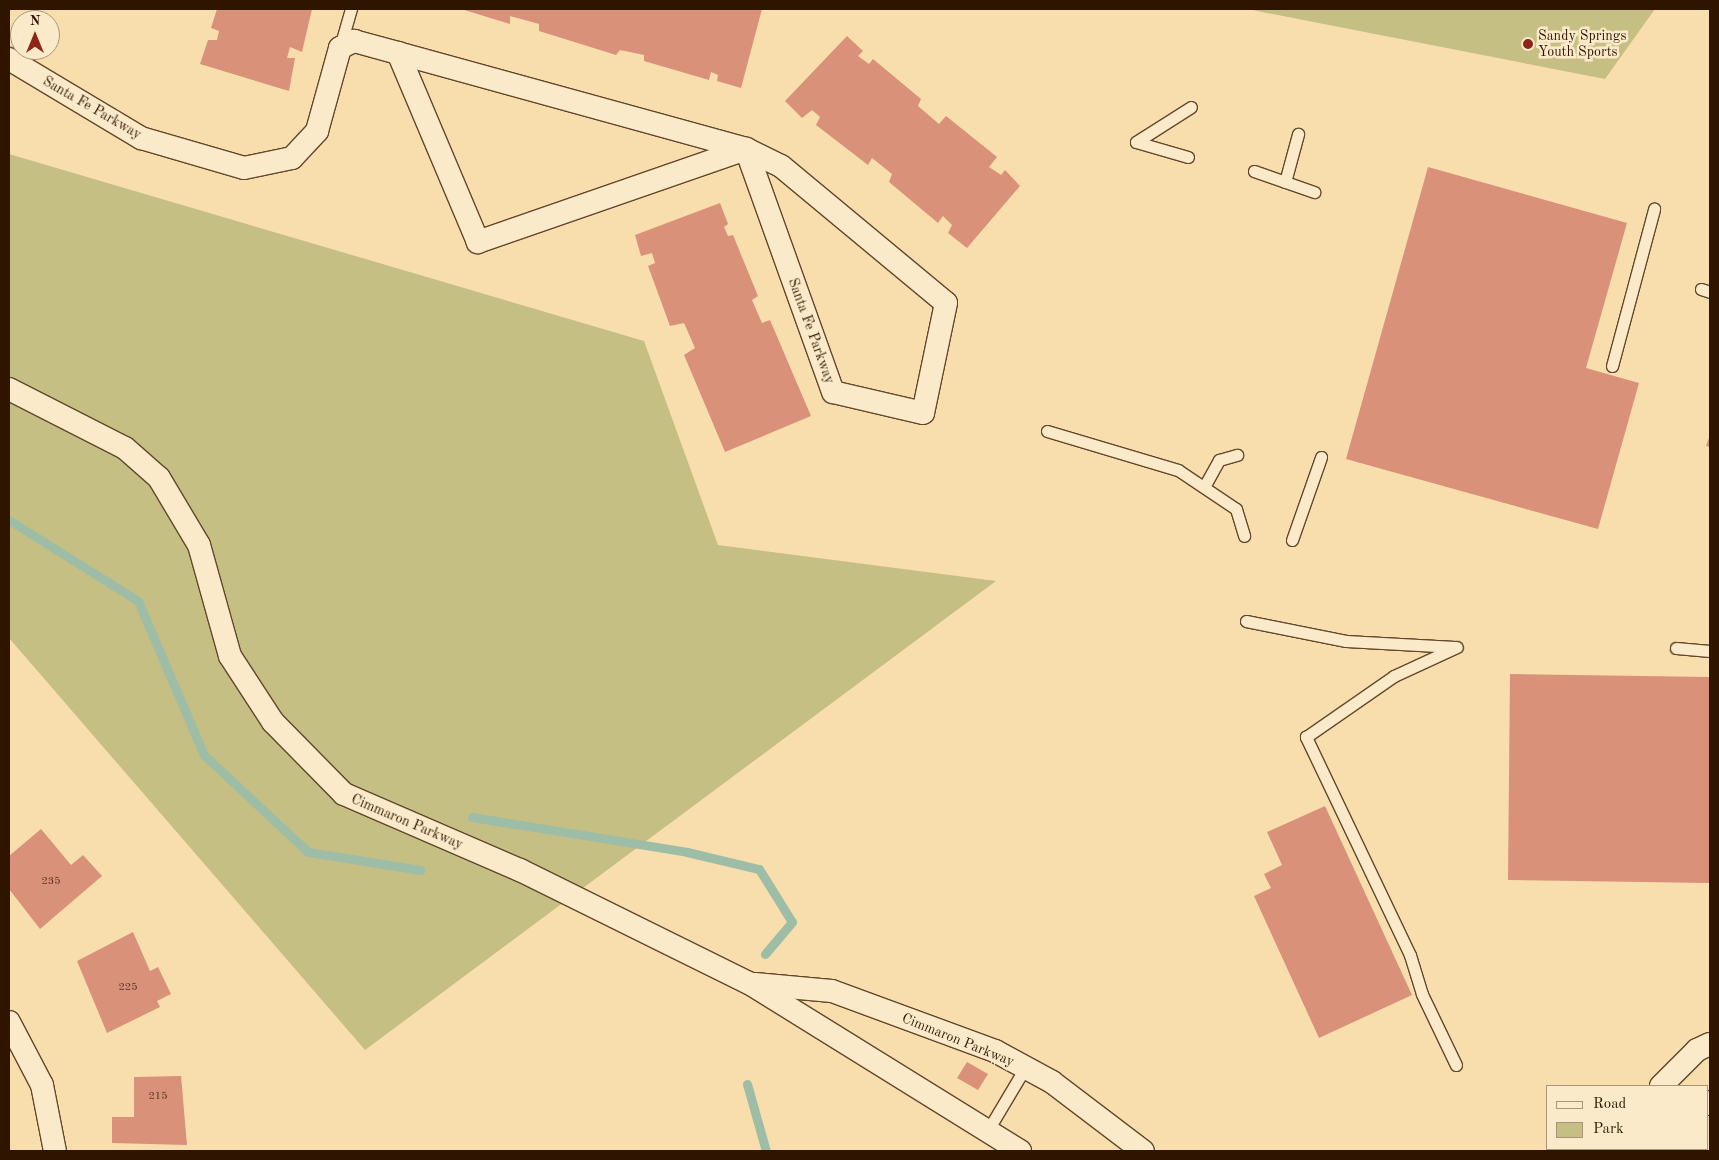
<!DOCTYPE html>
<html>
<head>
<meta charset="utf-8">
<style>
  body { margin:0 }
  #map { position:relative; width:1719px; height:1160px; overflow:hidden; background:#f9dead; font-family:"Old Standard TT",serif }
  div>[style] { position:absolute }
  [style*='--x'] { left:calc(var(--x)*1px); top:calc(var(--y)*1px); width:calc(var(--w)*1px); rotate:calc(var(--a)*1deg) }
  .green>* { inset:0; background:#c6bf84 }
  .stream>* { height:9px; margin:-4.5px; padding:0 4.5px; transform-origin:4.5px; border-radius:4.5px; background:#9ebda6 }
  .building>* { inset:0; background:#d9917a }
  .roads { filter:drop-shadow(1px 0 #62472b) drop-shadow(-1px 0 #62472b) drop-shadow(0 1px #62472b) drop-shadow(0 -1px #62472b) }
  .service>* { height:11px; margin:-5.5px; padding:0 5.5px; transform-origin:5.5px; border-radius:5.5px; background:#fbeaca }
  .minor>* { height:22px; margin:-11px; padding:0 11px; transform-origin:11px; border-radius:11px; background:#fbeaca }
  .dots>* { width:14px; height:14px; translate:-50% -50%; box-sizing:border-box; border:2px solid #fbeaca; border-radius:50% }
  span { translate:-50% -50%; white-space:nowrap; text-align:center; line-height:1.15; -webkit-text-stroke:5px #fbeaca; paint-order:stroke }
  .number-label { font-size:11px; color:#5a341e }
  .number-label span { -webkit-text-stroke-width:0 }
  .poi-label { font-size:14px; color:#2f1500 }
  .left { translate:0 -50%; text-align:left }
  .street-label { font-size:14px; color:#2f1500 }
  .frame { position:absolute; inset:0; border:10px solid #2f1500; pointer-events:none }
  .legend { position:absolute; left:1546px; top:1085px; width:162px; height:65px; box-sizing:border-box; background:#fbeaca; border:1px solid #a99579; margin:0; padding:6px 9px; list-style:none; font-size:15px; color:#2f1500 }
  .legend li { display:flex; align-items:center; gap:10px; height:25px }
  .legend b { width:25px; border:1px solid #a99579 }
  .north { position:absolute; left:10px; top:10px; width:50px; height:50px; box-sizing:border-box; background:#fbeaca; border:1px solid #a99579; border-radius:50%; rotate:0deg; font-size:14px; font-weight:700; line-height:20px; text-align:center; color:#2f1500 }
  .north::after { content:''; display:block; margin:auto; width:18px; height:22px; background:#8f2418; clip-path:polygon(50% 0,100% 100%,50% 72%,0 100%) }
</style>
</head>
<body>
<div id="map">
  <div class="green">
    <div style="clip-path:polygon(1247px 9px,1655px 9px,1605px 79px)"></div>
    <div style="clip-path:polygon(9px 154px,644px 341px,718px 545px,996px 581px,365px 1050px,9px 638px)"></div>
  </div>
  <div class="stream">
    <div style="--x:9;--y:520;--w:152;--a:32.1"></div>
    <div style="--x:138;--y:601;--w:168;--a:66.8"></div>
    <div style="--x:204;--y:755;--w:142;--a:43"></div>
    <div style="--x:308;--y:852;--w:114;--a:9.1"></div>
    <div style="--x:472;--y:817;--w:218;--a:9.2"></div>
    <div style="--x:687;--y:852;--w:74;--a:13.3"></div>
    <div style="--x:759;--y:869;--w:62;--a:58.1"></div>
    <div style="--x:792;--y:922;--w:42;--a:130.2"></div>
    <div style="--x:747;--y:1084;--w:70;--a:74.2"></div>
  </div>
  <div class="building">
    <div style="clip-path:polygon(217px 9px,312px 9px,302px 52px,290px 47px,287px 58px,295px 58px,289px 91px,200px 64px,208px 40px,217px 40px,219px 31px,211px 28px)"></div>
    <div style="clip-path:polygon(461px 9px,762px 9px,741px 88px,717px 81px,718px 75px,711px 72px,709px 80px,644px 61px,644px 55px,620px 50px,616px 55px,539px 31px,539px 24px,510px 16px,510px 24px)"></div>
    <div style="clip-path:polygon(847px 36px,863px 51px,858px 56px,869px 64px,873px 59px,921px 99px,918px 106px,939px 124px,946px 116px,997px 157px,989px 167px,1001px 175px,1005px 170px,1020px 186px,967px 248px,948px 233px,952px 225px,943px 216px,938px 223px,889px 182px,892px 174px,872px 158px,868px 165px,816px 125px,820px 117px,812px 110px,802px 118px,785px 101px)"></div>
    <div style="clip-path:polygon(1428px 167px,1627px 223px,1586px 368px,1639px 383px,1598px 529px,1346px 459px)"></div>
    <div style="clip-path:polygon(720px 203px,728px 224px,724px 227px,728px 236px,733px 235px,758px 296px,752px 300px,762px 323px,770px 320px,811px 416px,725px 452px,684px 355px,695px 348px,684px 323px,670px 326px,648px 266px,655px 263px,652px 253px,641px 256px,635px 235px)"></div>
    <div style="clip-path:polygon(1710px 435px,1710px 447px,1706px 446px)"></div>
    <div style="clip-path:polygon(1510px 674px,1710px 677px,1709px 883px,1508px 880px)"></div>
    <div style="clip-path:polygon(1325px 806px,1412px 995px,1319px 1038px,1254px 896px,1271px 888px,1264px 874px,1282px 865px,1267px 832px)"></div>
    <div style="clip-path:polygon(41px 829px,71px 865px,83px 855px,102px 876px,40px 929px,9px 889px,9px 856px)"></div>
    <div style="clip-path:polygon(133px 932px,150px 971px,158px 967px,171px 994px,157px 1001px,160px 1007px,107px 1033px,77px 961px)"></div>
    <div style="clip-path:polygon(967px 1062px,988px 1074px,978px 1090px,957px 1078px)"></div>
    <div style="clip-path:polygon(181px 1076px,187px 1145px,112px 1143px,112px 1117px,134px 1117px,134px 1077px)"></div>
  </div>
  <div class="roads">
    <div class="service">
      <div style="--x:340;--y:47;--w:40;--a:-74"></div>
      <div style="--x:1136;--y:142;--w:65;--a:-32.5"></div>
      <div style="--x:1136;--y:142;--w:54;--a:16.1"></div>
      <div style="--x:1254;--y:171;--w:64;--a:19.3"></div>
      <div style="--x:1285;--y:182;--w:50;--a:-74.8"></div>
      <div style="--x:1701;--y:289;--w:9;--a:18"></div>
      <div style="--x:1612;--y:366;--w:163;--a:-75"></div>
      <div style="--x:1047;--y:431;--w:137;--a:16.6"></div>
      <div style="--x:1178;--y:470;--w:70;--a:33.9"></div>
      <div style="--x:1236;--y:509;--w:28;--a:73"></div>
      <div style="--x:1204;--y:487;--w:31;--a:-61"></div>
      <div style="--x:1219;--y:460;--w:19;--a:-16"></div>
      <div style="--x:1292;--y:540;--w:88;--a:-70.7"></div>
      <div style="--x:1246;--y:621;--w:102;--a:11.3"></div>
      <div style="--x:1346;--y:641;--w:109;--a:3.2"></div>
      <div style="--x:1676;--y:648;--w:34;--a:5"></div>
      <div style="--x:1456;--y:1065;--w:79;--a:-115.6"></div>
      <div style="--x:1422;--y:994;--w:41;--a:-107.1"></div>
      <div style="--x:1410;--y:955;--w:242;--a:-115.5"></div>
      <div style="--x:1306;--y:737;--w:107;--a:-34.7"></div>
      <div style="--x:1394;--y:676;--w:69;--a:-24.7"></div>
      <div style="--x:988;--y:1130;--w:72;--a:-59.2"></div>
    </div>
    <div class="minor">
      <div style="--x:9;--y:59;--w:154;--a:30.9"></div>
      <div style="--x:141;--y:138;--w:107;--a:16.2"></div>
      <div style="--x:244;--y:168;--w:49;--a:-11.8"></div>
      <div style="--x:292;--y:158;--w:37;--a:-47"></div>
      <div style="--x:317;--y:131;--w:86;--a:-74.5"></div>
      <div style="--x:340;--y:48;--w:16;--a:-27"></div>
      <div style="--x:354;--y:41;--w:46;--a:15.3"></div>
      <div style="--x:398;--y:53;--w:361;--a:15.4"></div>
      <div style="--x:746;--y:149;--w:39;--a:26"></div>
      <div style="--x:781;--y:166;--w:214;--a:39.7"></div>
      <div style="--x:946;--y:303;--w:112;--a:101.8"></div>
      <div style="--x:923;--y:413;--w:92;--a:-166.9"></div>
      <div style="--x:833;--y:392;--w:258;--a:-109.7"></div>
      <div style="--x:746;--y:149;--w:284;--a:160.9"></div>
      <div style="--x:478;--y:242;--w:205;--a:-112.9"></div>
      <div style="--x:9;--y:389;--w:130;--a:27"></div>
      <div style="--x:125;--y:448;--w:45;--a:41.4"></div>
      <div style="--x:159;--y:478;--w:78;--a:59.2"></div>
      <div style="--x:199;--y:545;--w:115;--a:74.4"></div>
      <div style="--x:230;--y:656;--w:79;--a:56.9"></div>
      <div style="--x:273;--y:722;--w:101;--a:45.4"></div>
      <div style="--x:344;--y:794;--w:192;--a:23.4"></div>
      <div style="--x:520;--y:870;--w:255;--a:26.3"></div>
      <div style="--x:749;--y:983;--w:319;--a:31.8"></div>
      <div style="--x:755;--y:984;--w:77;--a:5.2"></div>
      <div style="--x:832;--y:991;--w:174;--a:20.2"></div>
      <div style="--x:995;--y:1051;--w:65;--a:28.5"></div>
      <div style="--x:1052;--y:1082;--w:114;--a:37.2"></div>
      <div style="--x:9;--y:1022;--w:71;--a:62.4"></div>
      <div style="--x:42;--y:1085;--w:67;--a:78.9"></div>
      <div style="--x:1661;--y:1086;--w:51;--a:-45"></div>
      <div style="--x:1697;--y:1050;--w:14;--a:-25"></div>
      <div style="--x:1708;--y:1104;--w:3;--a:-45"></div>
      <div style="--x:1577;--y:1151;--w:4;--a:-27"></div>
      <div style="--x:1662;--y:1151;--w:3;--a:-45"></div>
    </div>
  </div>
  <div class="dots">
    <div style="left:1528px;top:44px;background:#8f2418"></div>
  </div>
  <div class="number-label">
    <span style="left:51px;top:882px">235</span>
    <span style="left:128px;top:988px">225</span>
    <span style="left:158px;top:1097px">215</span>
  </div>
  <div class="poi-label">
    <span class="left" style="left:1538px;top:44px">Sandy Springs<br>Youth Sports</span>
  </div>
  <div class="street-label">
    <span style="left:92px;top:108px;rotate:30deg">Santa Fe Parkway</span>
    <span style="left:811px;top:331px;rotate:70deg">Santa Fe Parkway</span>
    <span style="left:407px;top:822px;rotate:23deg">Cimmaron Parkway</span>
    <span style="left:958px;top:1040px;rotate:22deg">Cimmaron Parkway</span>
  </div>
  <div class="frame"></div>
  <ul class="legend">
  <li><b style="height:6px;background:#fbeaca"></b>Road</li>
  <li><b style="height:14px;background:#c6bf84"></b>Park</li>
  </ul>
  <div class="north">N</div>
</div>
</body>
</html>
